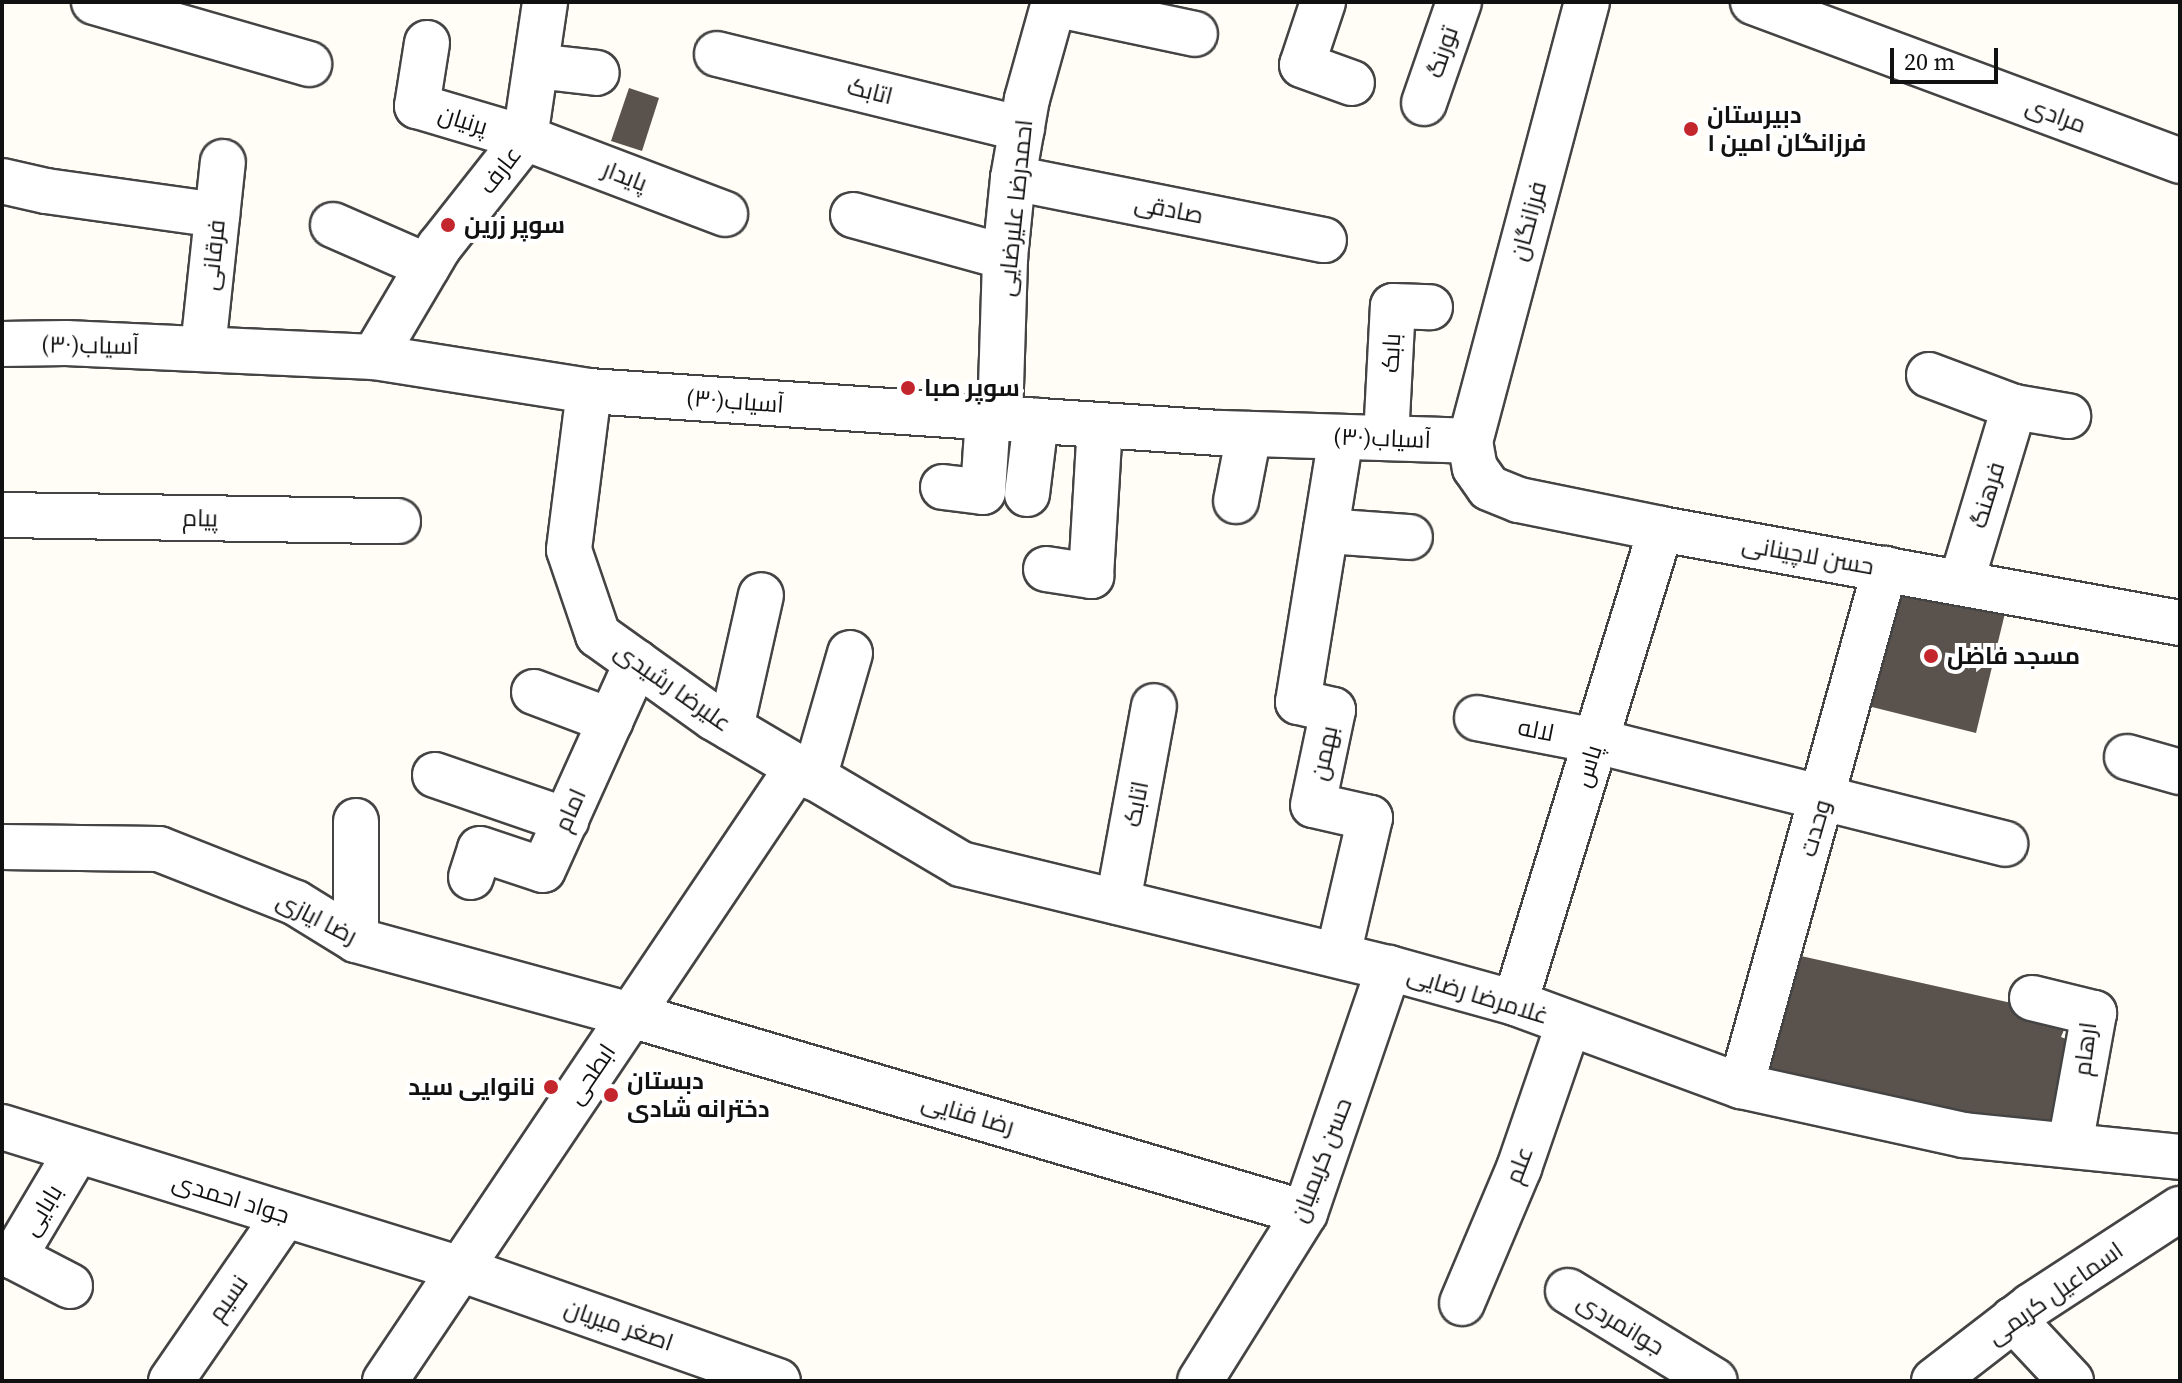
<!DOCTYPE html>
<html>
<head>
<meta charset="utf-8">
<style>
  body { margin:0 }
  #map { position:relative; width:2182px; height:1383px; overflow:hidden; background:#fffdf5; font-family:"Source Serif 4",Cairo,serif }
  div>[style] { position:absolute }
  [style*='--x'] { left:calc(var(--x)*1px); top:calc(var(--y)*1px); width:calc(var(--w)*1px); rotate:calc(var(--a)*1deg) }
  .building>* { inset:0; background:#5a524d }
  .roads { filter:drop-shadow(2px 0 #444) drop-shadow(-2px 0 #444) drop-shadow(0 2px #444) drop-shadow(0 -2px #444) }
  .minor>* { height:44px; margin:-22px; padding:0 22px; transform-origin:22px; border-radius:22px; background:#fff }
  .dots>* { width:22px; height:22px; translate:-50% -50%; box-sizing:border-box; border:4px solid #fff; border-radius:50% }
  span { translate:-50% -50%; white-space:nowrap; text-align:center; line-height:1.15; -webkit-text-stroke:8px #fff; paint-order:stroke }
  .street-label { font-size:24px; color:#111 }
  .poi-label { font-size:24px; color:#111; font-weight:700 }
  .left { translate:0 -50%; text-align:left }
  .right { translate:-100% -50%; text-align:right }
  .frame { position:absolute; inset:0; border:4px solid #111; pointer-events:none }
  .scale { position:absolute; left:1890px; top:48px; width:108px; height:36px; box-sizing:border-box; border:4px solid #111; border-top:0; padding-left:10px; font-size:24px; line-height:28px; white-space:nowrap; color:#111; -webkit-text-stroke:6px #fff; paint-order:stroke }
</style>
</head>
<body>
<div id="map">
  <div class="building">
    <div style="clip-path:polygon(629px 88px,659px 98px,642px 151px,611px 141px)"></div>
    <div style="clip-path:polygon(1886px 580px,2006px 609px,1976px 733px,1856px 703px)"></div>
    <div style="clip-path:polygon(1792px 954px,2057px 1013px,2066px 1025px,2061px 1037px,2079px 1044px,2063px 1135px,1756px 1084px)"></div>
  </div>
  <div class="roads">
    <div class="minor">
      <div style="--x:94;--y:2;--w:224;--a:16.1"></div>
      <div style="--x:1323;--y:2;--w:66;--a:108.4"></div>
      <div style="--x:1302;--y:65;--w:53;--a:19.8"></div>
      <div style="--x:1587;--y:2;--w:454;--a:104.9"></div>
      <div style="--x:1470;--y:441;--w:27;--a:80"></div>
      <div style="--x:1475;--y:468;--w:24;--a:55"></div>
      <div style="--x:1489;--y:488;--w:32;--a:22"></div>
      <div style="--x:1519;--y:500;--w:145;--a:11.5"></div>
      <div style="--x:1661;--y:529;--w:527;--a:10.27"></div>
      <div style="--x:1753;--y:2;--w:456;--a:20.4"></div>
      <div style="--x:1054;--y:4;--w:144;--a:12"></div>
      <div style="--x:427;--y:43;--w:64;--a:99"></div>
      <div style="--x:417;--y:106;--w:113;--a:16.5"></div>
      <div style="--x:525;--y:138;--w:214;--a:20.8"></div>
      <div style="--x:717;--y:54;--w:314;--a:13.8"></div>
      <div style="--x:536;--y:66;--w:61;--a:6.5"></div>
      <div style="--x:1424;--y:103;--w:107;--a:-70.9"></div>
      <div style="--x:1013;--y:178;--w:317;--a:11.3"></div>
      <div style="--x:2;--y:181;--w:45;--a:12.8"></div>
      <div style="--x:46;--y:191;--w:173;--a:8"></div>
      <div style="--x:853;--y:215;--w:158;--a:15.4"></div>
      <div style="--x:333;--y:225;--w:103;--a:23.6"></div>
      <div style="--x:2;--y:344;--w:64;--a:-0.9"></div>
      <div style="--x:66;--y:343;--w:308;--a:2.6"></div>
      <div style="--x:374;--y:357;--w:218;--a:9"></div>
      <div style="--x:589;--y:391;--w:632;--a:3.81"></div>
      <div style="--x:1220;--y:433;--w:250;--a:1.8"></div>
      <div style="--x:203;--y:348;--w:187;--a:-83.9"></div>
      <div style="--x:374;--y:357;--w:128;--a:-59.4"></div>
      <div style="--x:439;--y:247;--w:139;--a:-51.7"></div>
      <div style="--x:525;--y:138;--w:137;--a:-81.6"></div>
      <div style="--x:1929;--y:375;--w:91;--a:20.6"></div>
      <div style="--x:2014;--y:407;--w:55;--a:9.5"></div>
      <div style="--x:589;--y:391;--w:160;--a:97.2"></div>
      <div style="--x:569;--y:550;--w:90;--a:71.2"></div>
      <div style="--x:598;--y:635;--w:143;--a:35.6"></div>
      <div style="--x:714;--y:718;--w:287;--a:30.6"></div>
      <div style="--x:961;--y:864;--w:440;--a:13.7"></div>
      <div style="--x:1389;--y:968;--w:131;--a:15.5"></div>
      <div style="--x:1515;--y:1003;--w:241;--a:20.2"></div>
      <div style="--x:1741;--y:1086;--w:228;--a:12.4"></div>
      <div style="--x:1964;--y:1135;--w:217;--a:5.8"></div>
      <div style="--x:1000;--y:419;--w:162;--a:-88.2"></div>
      <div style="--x:1005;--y:257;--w:79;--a:-84.2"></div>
      <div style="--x:1013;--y:178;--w:80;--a:-80"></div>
      <div style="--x:1027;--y:99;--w:101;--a:-74.4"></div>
      <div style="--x:1386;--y:438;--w:132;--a:-87"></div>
      <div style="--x:1393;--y:306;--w:37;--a:2"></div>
      <div style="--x:943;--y:487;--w:40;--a:7.1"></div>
      <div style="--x:983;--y:492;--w:75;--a:-86.2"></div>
      <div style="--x:1027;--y:494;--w:74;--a:-83"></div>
      <div style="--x:1236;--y:501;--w:68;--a:-79"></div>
      <div style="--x:2;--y:515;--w:396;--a:0.9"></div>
      <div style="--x:1326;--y:531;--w:84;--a:4.1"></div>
      <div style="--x:1046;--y:569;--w:46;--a:8.8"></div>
      <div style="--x:1091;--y:576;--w:151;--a:-86.6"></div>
      <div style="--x:1961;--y:583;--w:184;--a:-73.2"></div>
      <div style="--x:534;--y:692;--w:82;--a:20.6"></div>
      <div style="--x:1477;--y:718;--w:121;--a:10.9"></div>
      <div style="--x:1596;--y:741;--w:422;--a:14.1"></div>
      <div style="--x:731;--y:728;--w:136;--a:-77.3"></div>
      <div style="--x:2127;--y:757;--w:55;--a:15.8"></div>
      <div style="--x:435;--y:775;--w:139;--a:19"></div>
      <div style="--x:814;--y:778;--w:130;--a:-73.9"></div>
      <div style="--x:356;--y:821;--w:119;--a:90"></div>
      <div style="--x:2;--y:847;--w:157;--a:0.7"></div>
      <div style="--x:159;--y:849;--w:147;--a:21.5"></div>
      <div style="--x:296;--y:903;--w:70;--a:31.7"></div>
      <div style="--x:356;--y:940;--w:285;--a:15.3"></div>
      <div style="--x:631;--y:1015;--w:702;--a:16.37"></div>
      <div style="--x:471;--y:877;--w:29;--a:-72"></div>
      <div style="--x:480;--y:849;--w:66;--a:18.4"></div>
      <div style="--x:543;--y:870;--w:228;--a:-65.7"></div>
      <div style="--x:1118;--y:902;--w:199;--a:-79.6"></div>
      <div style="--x:1338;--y:955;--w:141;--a:-76.9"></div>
      <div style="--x:1370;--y:818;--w:58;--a:-167.2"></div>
      <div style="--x:1313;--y:805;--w:97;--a:-78.1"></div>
      <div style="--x:1333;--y:710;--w:36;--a:-167"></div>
      <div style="--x:1298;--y:702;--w:268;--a:-80.8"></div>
      <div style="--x:2032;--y:998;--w:64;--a:13.6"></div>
      <div style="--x:2094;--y:1013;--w:134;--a:100.3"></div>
      <div style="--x:1515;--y:1003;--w:496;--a:-72.9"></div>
      <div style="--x:1741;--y:1086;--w:537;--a:-74.44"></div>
      <div style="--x:2;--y:1127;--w:480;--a:17.2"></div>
      <div style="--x:460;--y:1269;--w:337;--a:19.4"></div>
      <div style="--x:70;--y:1286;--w:63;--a:-152.6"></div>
      <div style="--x:14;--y:1257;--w:123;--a:-59.3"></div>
      <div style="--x:1568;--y:1291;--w:172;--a:31.5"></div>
      <div style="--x:1462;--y:1303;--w:147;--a:-67.1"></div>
      <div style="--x:1519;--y:1168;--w:153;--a:-71"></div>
      <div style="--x:2013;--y:1319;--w:85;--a:46.9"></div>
      <div style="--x:171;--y:1381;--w:201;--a:-55.5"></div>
      <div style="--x:385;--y:1381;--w:739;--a:-56.09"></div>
      <div style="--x:1200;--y:1381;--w:198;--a:-58"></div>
      <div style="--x:1305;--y:1213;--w:259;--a:-71.1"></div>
      <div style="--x:1934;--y:1381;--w:123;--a:-37.7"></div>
      <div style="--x:2031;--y:1306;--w:178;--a:-33.1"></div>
    </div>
  </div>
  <div class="dots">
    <div style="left:1691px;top:129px;background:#c4262e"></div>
    <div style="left:448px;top:225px;background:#c4262e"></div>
    <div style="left:908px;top:388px;background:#c4262e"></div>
    <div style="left:1931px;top:656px;background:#c4262e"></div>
    <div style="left:551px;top:1087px;background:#c4262e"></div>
    <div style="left:611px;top:1095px;background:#c4262e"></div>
  </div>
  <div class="street-label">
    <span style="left:1442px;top:52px;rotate:-71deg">تورنگ</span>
    <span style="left:870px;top:91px;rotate:14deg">اتابک</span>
    <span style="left:2056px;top:115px;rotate:20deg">مرادی</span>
    <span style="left:463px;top:120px;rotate:17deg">پرنیان</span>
    <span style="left:500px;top:170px;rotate:-52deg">عارف</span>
    <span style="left:625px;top:176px;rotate:21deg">پایدار</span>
    <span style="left:1015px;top:208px;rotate:-84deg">احمدرضا علیرضایی</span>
    <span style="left:1169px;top:209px;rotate:11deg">صادقی</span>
    <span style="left:1528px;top:221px;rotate:-75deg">فرزانگان</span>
    <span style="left:213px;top:255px;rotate:-84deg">فرقانی</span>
    <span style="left:90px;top:345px;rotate:1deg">آسیاب(۳۰)</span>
    <span style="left:1391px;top:353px;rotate:-87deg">بابک</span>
    <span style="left:735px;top:401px;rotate:4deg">آسیاب(۳۰)</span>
    <span style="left:1382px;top:438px;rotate:2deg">آسیاب(۳۰)</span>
    <span style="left:1987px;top:495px;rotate:-73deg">فرهنگ</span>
    <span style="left:200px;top:518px;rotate:1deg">پیام</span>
    <span style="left:1808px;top:555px;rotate:10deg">حسن لاچینانی</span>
    <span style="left:673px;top:687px;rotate:35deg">علیرضا رشیدی</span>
    <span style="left:1536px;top:730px;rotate:11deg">لاله</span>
    <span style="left:1324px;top:753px;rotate:-78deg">بهمن</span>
    <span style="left:1588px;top:766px;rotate:-73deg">پاس</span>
    <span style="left:1136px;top:804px;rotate:-79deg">اتابک</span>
    <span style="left:570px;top:810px;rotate:-66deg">امام</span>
    <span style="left:1815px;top:828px;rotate:-74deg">وحدت</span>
    <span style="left:317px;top:918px;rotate:27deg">رضا ایازی</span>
    <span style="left:1478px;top:995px;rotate:17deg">غلامرضا رضایی</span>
    <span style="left:2085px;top:1049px;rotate:-83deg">ارهام</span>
    <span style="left:591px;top:1074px;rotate:-56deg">ابطحی</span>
    <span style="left:968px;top:1114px;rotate:16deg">رضا فنایی</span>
    <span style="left:1321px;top:1160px;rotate:-69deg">حسن کریمیان</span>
    <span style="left:1519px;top:1165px;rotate:-69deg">علم</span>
    <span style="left:231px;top:1198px;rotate:17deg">جواد احمدی</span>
    <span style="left:42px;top:1210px;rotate:-59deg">بابایی</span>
    <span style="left:2055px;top:1293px;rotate:-35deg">اسماعیل کریمی</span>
    <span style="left:228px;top:1298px;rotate:-55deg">نسیم</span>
    <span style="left:1621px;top:1324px;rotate:31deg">جوانمردی</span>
    <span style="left:619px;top:1325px;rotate:19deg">اصغر میریان</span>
  </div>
  <div class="poi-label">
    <span class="left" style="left:1707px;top:129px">دبیرستان<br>فرزانگان امین ۱</span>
    <span class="left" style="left:464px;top:225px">سوپر زرین</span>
    <span class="left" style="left:924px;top:388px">سوپر صبا</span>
    <span class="left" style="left:1947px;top:656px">مسجد فاضل</span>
    <span class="left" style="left:627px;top:1095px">دبستان<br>دخترانه شادی</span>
    <span class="right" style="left:535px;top:1087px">نانوایی سید</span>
  </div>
  <div class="frame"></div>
  <div class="scale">20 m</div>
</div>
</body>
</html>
